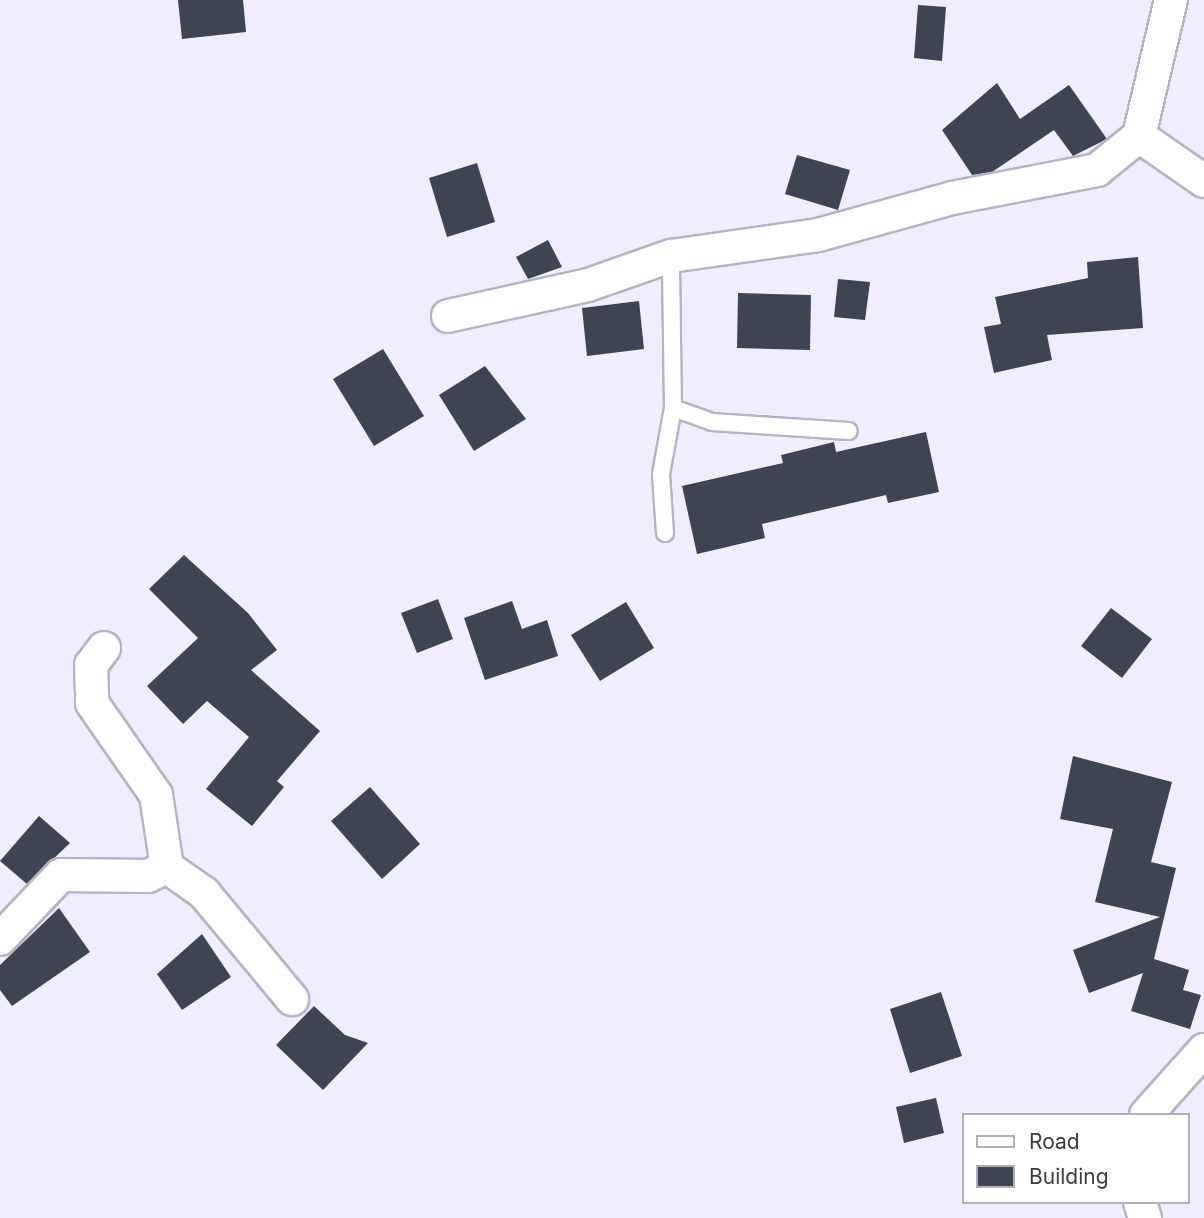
<!DOCTYPE html>
<html>
<head>
<meta charset="utf-8">
<style>
  body { margin:0 }
  #map { position:relative; width:1204px; height:1218px; overflow:hidden; background:#efedff; font-family:Inter,sans-serif }
  div>[style] { position:absolute }
  [style*='--x'] { left:calc(var(--x)*1px); top:calc(var(--y)*1px); width:calc(var(--w)*1px); rotate:calc(var(--a)*1deg) }
  .building>* { inset:0; background:#3e4451 }
  .roads { filter:drop-shadow(2px 0 #b5b3c4) drop-shadow(-2px 0 #b5b3c4) drop-shadow(0 2px #b5b3c4) drop-shadow(0 -2px #b5b3c4) }
  .service>* { height:16px; margin:-8px; padding:0 8px; transform-origin:8px; border-radius:8px; background:#fff }
  .minor>* { height:32px; margin:-16px; padding:0 16px; transform-origin:16px; border-radius:16px; background:#fff }
  span { translate:-50% -50%; white-space:nowrap; text-align:center; line-height:1.15; -webkit-text-stroke:7px #fff; paint-order:stroke }
  .legend { position:absolute; left:962px; top:1113px; width:228px; height:91px; box-sizing:border-box; background:#fff; border:2px solid #b1b1b3; margin:0; padding:9px 12px; list-style:none; font-size:21px; color:#3c3b42 }
  .legend li { display:flex; align-items:center; gap:14px; height:35px }
  .legend b { width:35px; border:2px solid #b1b1b3 }
</style>
</head>
<body>
<div id="map">
  <div class="building">
    <div style="clip-path:polygon(178px 0,243px 0,246px 32px,182px 39px)"></div>
    <div style="clip-path:polygon(918px 5px,946px 7px,942px 61px,914px 58px)"></div>
    <div style="clip-path:polygon(997px 83px,1020px 119px,1069px 85px,1107px 139px,1073px 156px,1054px 130px,992px 172px,972px 175px,942px 130px)"></div>
    <div style="clip-path:polygon(797px 155px,850px 170px,838px 210px,785px 194px)"></div>
    <div style="clip-path:polygon(477px 163px,495px 222px,447px 237px,429px 178px)"></div>
    <div style="clip-path:polygon(548px 240px,562px 267px,528px 279px,516px 257px)"></div>
    <div style="clip-path:polygon(1138px 257px,1143px 328px,1047px 335px,1052px 360px,994px 373px,984px 327px,1001px 324px,995px 297px,1088px 278px,1087px 262px)"></div>
    <div style="clip-path:polygon(838px 279px,870px 282px,865px 320px,834px 317px)"></div>
    <div style="clip-path:polygon(738px 293px,811px 295px,810px 350px,737px 348px)"></div>
    <div style="clip-path:polygon(639px 301px,644px 349px,587px 356px,582px 308px)"></div>
    <div style="clip-path:polygon(383px 349px,424px 416px,374px 446px,333px 379px)"></div>
    <div style="clip-path:polygon(485px 366px,526px 419px,474px 451px,439px 395px)"></div>
    <div style="clip-path:polygon(926px 432px,939px 492px,888px 503px,886px 495px,762px 524px,765px 538px,697px 554px,682px 486px,783px 463px,781px 455px,834px 442px,836px 452px)"></div>
    <div style="clip-path:polygon(184px 555px,248px 613px,277px 650px,251px 670px,320px 731px,277px 781px,284px 787px,252px 826px,206px 789px,249px 737px,207px 701px,183px 724px,147px 686px,198px 638px,149px 589px)"></div>
    <div style="clip-path:polygon(438px 599px,453px 639px,417px 653px,401px 613px)"></div>
    <div style="clip-path:polygon(512px 601px,522px 629px,547px 620px,558px 656px,485px 680px,464px 618px)"></div>
    <div style="clip-path:polygon(626px 602px,654px 648px,600px 681px,571px 635px)"></div>
    <div style="clip-path:polygon(1111px 608px,1152px 639px,1122px 678px,1081px 646px)"></div>
    <div style="clip-path:polygon(1073px 756px,1172px 782px,1151px 862px,1176px 868px,1154px 959px,1189px 970px,1183px 990px,1201px 995px,1190px 1029px,1131px 1011px,1143px 973px,1089px 993px,1073px 950px,1160px 917px,1095px 902px,1113px 829px,1060px 819px)"></div>
    <div style="clip-path:polygon(370px 787px,420px 844px,382px 879px,331px 821px)"></div>
    <div style="clip-path:polygon(39px 816px,70px 843px,27px 884px,0 861px)"></div>
    <div style="clip-path:polygon(59px 908px,90px 952px,12px 1006px,0 990px,0 965px)"></div>
    <div style="clip-path:polygon(202px 934px,231px 977px,182px 1010px,157px 974px)"></div>
    <div style="clip-path:polygon(941px 992px,962px 1056px,910px 1073px,890px 1009px)"></div>
    <div style="clip-path:polygon(314px 1006px,345px 1035px,368px 1043px,323px 1090px,276px 1045px)"></div>
    <div style="clip-path:polygon(936px 1098px,944px 1133px,904px 1143px,896px 1107px)"></div>
  </div>
  <div class="roads">
    <div class="service">
      <div style="--x:673;--y:408;--w:41;--a:19.7"></div>
      <div style="--x:712;--y:422;--w:137;--a:3.8"></div>
      <div style="--x:665;--y:533;--w:59;--a:-93.9"></div>
      <div style="--x:661;--y:474;--w:67;--a:-79.7"></div>
      <div style="--x:673;--y:408;--w:152;--a:-90.8"></div>
    </div>
    <div class="minor">
      <div style="--x:1139;--y:136;--w:79;--a:34.7"></div>
      <div style="--x:448;--y:316;--w:143;--a:-12.5"></div>
      <div style="--x:588;--y:285;--w:88;--a:-19.3"></div>
      <div style="--x:671;--y:256;--w:148;--a:-8.1"></div>
      <div style="--x:818;--y:235;--w:139;--a:-15.4"></div>
      <div style="--x:952;--y:198;--w:148;--a:-10.9"></div>
      <div style="--x:1097;--y:170;--w:54;--a:-39"></div>
      <div style="--x:1139;--y:136;--w:140;--a:-76.8"></div>
      <div style="--x:104;--y:648;--w:21;--a:127"></div>
      <div style="--x:91;--y:665;--w:38;--a:88"></div>
      <div style="--x:92;--y:703;--w:112;--a:55.2"></div>
      <div style="--x:156;--y:795;--w:73;--a:81.3"></div>
      <div style="--x:167;--y:867;--w:45;--a:35.1"></div>
      <div style="--x:204;--y:893;--w:138;--a:50.3"></div>
      <div style="--x:0;--y:939;--w:88;--a:-46.4"></div>
      <div style="--x:61;--y:875;--w:87;--a:0.7"></div>
      <div style="--x:148;--y:876;--w:21;--a:-25"></div>
      <div style="--x:1146;--y:1115;--w:87;--a:-48.3"></div>
      <div style="--x:1140;--y:1202;--w:17;--a:73"></div>
    </div>
  </div>
  <ul class="legend">
  <li><b style="height:9px;background:#fff"></b>Road</li>
  <li><b style="height:19px;background:#3e4451"></b>Building</li>
  </ul>
</div>
</body>
</html>
